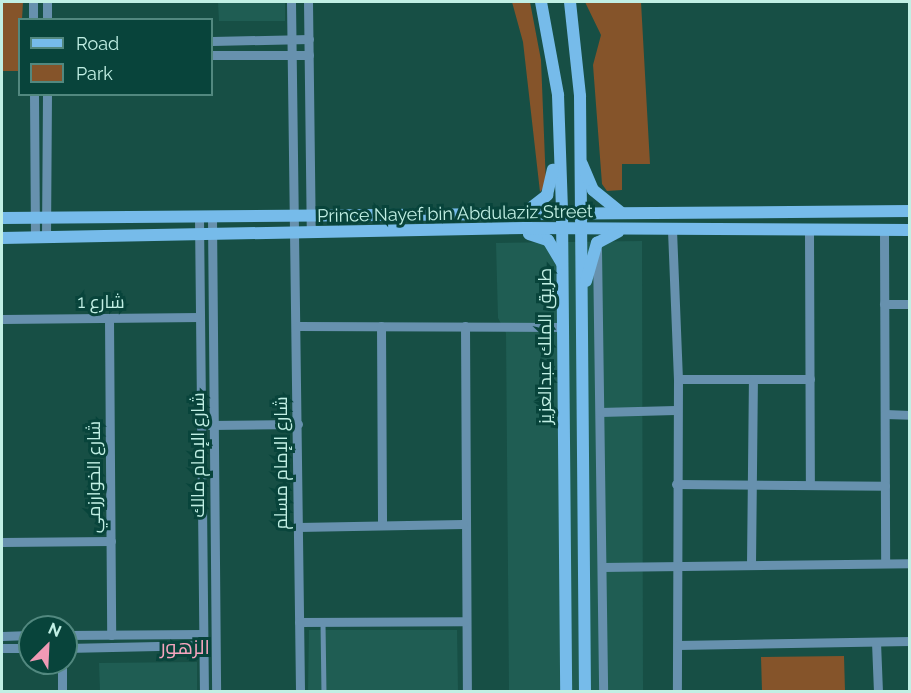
<!DOCTYPE html>
<html>
<head>
<meta charset="utf-8">
<style>
  body { margin:0 }
  #map { position:relative; width:911px; height:693px; overflow:hidden; background:#174f45; font-family:Raleway,Cairo,sans-serif }
  div>[style] { position:absolute }
  [style*='--x'] { left:calc(var(--x)*1px); top:calc(var(--y)*1px); width:calc(var(--w)*1px); rotate:calc(var(--a)*1deg) }
  .built>* { inset:0; background:#1f5d53 }
  .green>* { inset:0; background:#85542a }
  .lane>* { height:4.5px; margin:-2.25px; padding:0 2.25px; transform-origin:2.25px; border-radius:2.25px; background:#6791ae }
  .street>* { height:9px; margin:-4.5px; padding:0 4.5px; transform-origin:4.5px; border-radius:4.5px; background:#6791ae }
  .secondary>* { height:12px; margin:-6px; padding:0 6px; transform-origin:6px; border-radius:6px; background:#76bbea }
  span { translate:-50% -50%; white-space:nowrap; text-align:center; line-height:1.15; -webkit-text-stroke:6px #08443b; paint-order:stroke }
  .street-label { font-size:18px; color:#c1efe4 }
  .neighbourhood-label { font-size:20px; color:#f6a5be }
  .frame { position:absolute; inset:0; border:3px solid #c1efe4; pointer-events:none }
  .legend { position:absolute; left:18px; top:18px; width:195px; height:78px; box-sizing:border-box; background:#08443b; border:2px solid #52887f; margin:0; padding:8px 10px; list-style:none; font-size:18px; color:#c1efe4 }
  .legend li { display:flex; align-items:center; gap:12px; height:30px }
  .legend b { width:30px; border:2px solid #52887f }
  .north { position:absolute; left:18px; top:615px; width:60px; height:60px; box-sizing:border-box; background:#08443b; border:2px solid #52887f; border-radius:50%; rotate:24deg; font-size:16px; font-weight:700; line-height:24px; text-align:center; color:#c1efe4 }
  .north::after { content:''; display:block; margin:auto; width:21px; height:27px; background:#f09ab5; clip-path:polygon(50% 0,100% 100%,50% 72%,0 100%) }
</style>
</head>
<body>
<div id="map">
  <div class="built">
    <div style="clip-path:polygon(218px 2px,285px 2px,285px 21px,219px 21px)"></div>
    <div style="clip-path:polygon(642px 241px,643px 691px,509px 691px,506px 333px,498px 318px,496px 243px)"></div>
    <div style="clip-path:polygon(309px 630px,457px 630px,458px 691px,308px 692px)"></div>
    <div style="clip-path:polygon(197px 662px,197px 691px,100px 691px,99px 663px)"></div>
  </div>
  <div class="green">
    <div style="clip-path:polygon(2px 2px,23px 2px,19px 71px,2px 71px)"></div>
    <div style="clip-path:polygon(512px 2px,530px 2px,541px 60px,546px 185px,540px 192px,523px 42px)"></div>
    <div style="clip-path:polygon(585px 2px,641px 2px,650px 164px,622px 164px,622px 190px,607px 191px,602px 184px,593px 65px,601px 35px)"></div>
    <div style="clip-path:polygon(844px 656px,845px 691px,762px 691px,761px 657px)"></div>
  </div>
  <div class="lane">
    <div style="--x:323;--y:622;--w:70;--a:89.2"></div>
  </div>
  <div class="street">
    <div style="--x:33;--y:2;--w:18;--a:90"></div>
    <div style="--x:291;--y:2;--w:690;--a:89.25"></div>
    <div style="--x:308;--y:2;--w:231;--a:89.3"></div>
    <div style="--x:47;--y:20;--w:18;--a:-90"></div>
    <div style="--x:212;--y:41;--w:97;--a:-1.2"></div>
    <div style="--x:212;--y:55;--w:97;--a:0"></div>
    <div style="--x:34;--y:94;--w:143;--a:89.6"></div>
    <div style="--x:199;--y:218;--w:474;--a:89.4"></div>
    <div style="--x:212;--y:218;--w:474;--a:89.5"></div>
    <div style="--x:672;--y:230;--w:149;--a:87.7"></div>
    <div style="--x:678;--y:379;--w:313;--a:90.2"></div>
    <div style="--x:809;--y:230;--w:254;--a:89.8"></div>
    <div style="--x:884;--y:230;--w:333;--a:89.8"></div>
    <div style="--x:46;--y:237;--w:143;--a:-89.6"></div>
    <div style="--x:597;--y:250;--w:442;--a:89.2"></div>
    <div style="--x:884;--y:304;--w:26;--a:0"></div>
    <div style="--x:2;--y:319;--w:198;--a:-0.6"></div>
    <div style="--x:109;--y:319;--w:316;--a:89.6"></div>
    <div style="--x:297;--y:326;--w:264;--a:0.2"></div>
    <div style="--x:381;--y:326;--w:199;--a:89.7"></div>
    <div style="--x:465;--y:326;--w:366;--a:89.7"></div>
    <div style="--x:678;--y:379;--w:132;--a:0"></div>
    <div style="--x:600;--y:412;--w:75;--a:-1.5"></div>
    <div style="--x:885;--y:414;--w:25;--a:2"></div>
    <div style="--x:210;--y:425;--w:88;--a:-0.7"></div>
    <div style="--x:676;--y:484;--w:209;--a:0.5"></div>
    <div style="--x:298;--y:527;--w:165;--a:-1"></div>
    <div style="--x:2;--y:542;--w:109;--a:-0.5"></div>
    <div style="--x:751;--y:564;--w:184;--a:-89.4"></div>
    <div style="--x:602;--y:567;--w:308;--a:-0.7"></div>
    <div style="--x:299;--y:622;--w:166;--a:-0.3"></div>
    <div style="--x:66;--y:635;--w:137;--a:-0.4"></div>
    <div style="--x:2;--y:636;--w:28;--a:-2"></div>
    <div style="--x:876;--y:642;--w:50;--a:87.7"></div>
    <div style="--x:678;--y:645;--w:232;--a:-1"></div>
    <div style="--x:2;--y:648;--w:28;--a:0"></div>
    <div style="--x:66;--y:648;--w:138;--a:-1.2"></div>
    <div style="--x:62;--y:663;--w:29;--a:90"></div>
  </div>
  <div class="secondary">
    <div style="--x:541;--y:2;--w:95;--a:79.6"></div>
    <div style="--x:558;--y:95;--w:117;--a:88"></div>
    <div style="--x:562;--y:212;--w:480;--a:89.5"></div>
    <div style="--x:570;--y:2;--w:95;--a:83.9"></div>
    <div style="--x:580;--y:96;--w:596;--a:89.52"></div>
    <div style="--x:582;--y:164;--w:28;--a:67"></div>
    <div style="--x:593;--y:190;--w:35;--a:39"></div>
    <div style="--x:523;--y:214;--w:31;--a:-38"></div>
    <div style="--x:547;--y:195;--w:26;--a:-77"></div>
    <div style="--x:2;--y:218;--w:908;--a:-0.44"></div>
    <div style="--x:529;--y:234;--w:20;--a:18"></div>
    <div style="--x:548;--y:240;--w:27;--a:59"></div>
    <div style="--x:2;--y:238;--w:523;--a:-1.1"></div>
    <div style="--x:525;--y:228;--w:385;--a:0.3"></div>
    <div style="--x:586;--y:281;--w:40;--a:-74"></div>
    <div style="--x:597;--y:243;--w:24;--a:-28"></div>
  </div>
  <div class="street-label">
    <span style="left:455px;top:214px;rotate:-1deg">Prince Nayef bin Abdulaziz Street</span>
    <span style="left:101px;top:302px">شارع 1</span>
    <span style="left:545px;top:346px;rotate:-90deg">طريق الملك عبدالعزيز</span>
    <span style="left:198px;top:455px;rotate:-90deg">شارع الإمام مالك</span>
    <span style="left:281px;top:463px;rotate:-90deg">شارع الإمام مسلم</span>
    <span style="left:94px;top:477px;rotate:-90deg">شارع الخوارزمي</span>
  </div>
  <div class="neighbourhood-label">
    <span style="left:185px;top:647px">الزهور</span>
  </div>
  <div class="frame"></div>
  <ul class="legend">
  <li><b style="height:8px;background:#76bbea"></b>Road</li>
  <li><b style="height:16px;background:#85542a"></b>Park</li>
  </ul>
  <div class="north">N</div>
</div>
</body>
</html>
